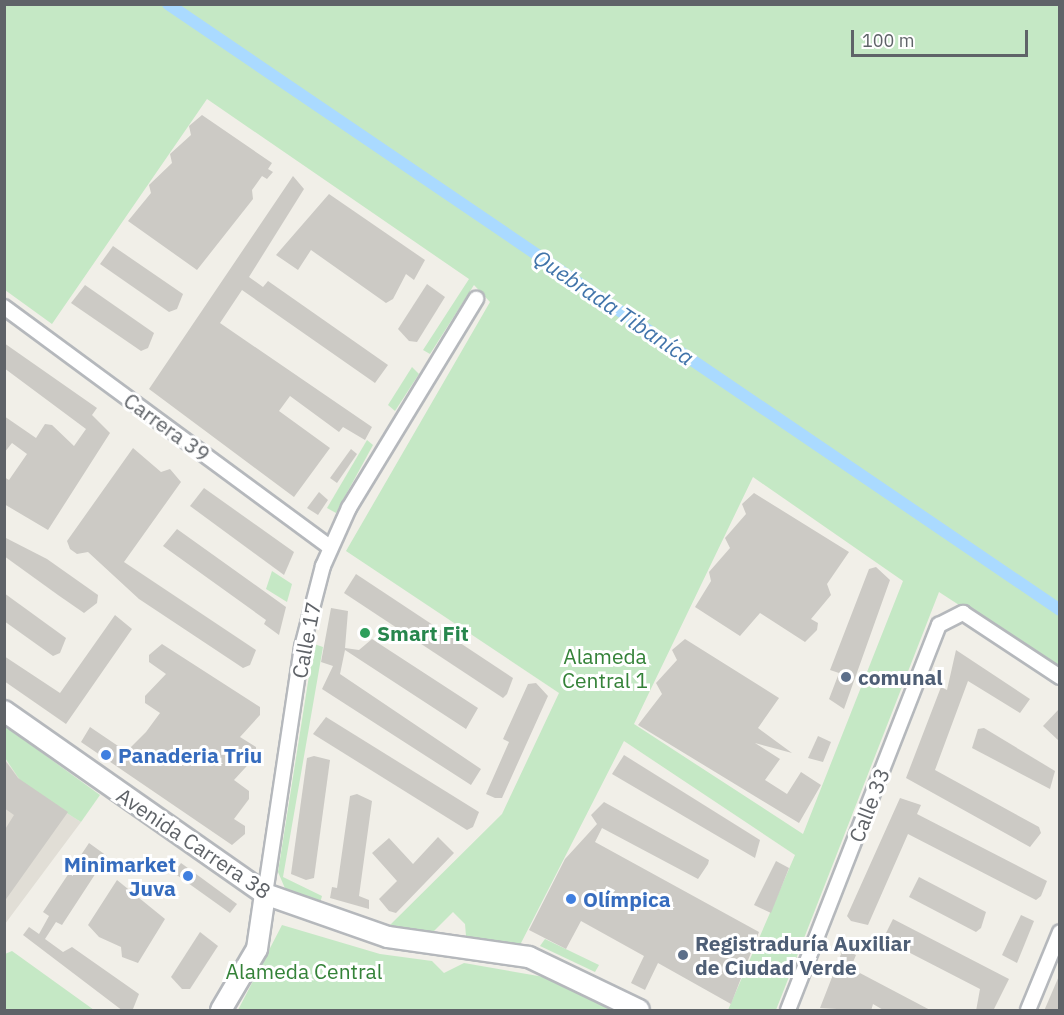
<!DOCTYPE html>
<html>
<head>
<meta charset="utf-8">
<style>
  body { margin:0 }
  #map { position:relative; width:1064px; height:1015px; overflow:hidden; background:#f1efe8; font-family:"IBM Plex Sans",sans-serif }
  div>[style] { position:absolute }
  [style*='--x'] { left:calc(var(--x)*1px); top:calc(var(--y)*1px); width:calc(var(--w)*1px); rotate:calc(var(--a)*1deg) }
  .education>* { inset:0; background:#e1ded6 }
  .green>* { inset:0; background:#c5e8c5 }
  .canal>* { height:12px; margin:-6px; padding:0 6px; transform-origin:6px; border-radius:6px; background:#aadaff }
  .building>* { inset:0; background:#cccac5 }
  .roads { filter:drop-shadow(2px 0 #b5b8bc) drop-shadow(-2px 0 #b5b8bc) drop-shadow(0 2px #b5b8bc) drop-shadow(0 -2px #b5b8bc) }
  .street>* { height:14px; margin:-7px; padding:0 7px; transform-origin:7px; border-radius:7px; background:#fff }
  .secondary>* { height:20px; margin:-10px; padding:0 10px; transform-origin:10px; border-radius:10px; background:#fff }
  .dots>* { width:16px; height:16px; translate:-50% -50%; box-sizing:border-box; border:3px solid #fff; border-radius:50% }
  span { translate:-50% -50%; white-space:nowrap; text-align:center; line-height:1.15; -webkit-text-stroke:6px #fff; paint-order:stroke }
  .street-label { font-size:21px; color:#5f6368 }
  .leisure-label { font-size:21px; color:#27864d; font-weight:700 }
  .left { translate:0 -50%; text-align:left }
  .park-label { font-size:21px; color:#348238 }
  .service-label { font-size:21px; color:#4e5e75; font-weight:700 }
  .shop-label { font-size:21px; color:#366cbe; font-weight:700 }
  .right { translate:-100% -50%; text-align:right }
  .water-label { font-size:22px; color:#4174aa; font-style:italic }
  .frame { position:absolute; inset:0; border:6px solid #5f6368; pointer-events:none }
  .scale { position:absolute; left:851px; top:30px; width:177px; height:27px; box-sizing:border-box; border:3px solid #5f6368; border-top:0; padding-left:8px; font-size:18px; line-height:21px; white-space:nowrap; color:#5f6368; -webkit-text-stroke:4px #fff; paint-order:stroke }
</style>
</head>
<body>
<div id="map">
  <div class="education">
    <div style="clip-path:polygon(4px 758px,25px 786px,81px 822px,5px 924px)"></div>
  </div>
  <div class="green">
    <div style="clip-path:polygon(evenodd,5px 5px,1059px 5px,1059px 670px,939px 592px,776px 1010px,728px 1010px,795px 855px,624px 741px,520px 945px,466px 936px,465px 924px,453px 912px,433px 932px,390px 925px,502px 814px,559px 693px,346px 551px,490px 302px,474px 285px,430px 354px,423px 350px,469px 279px,207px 99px,52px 324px,5px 290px,5px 5px,753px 477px,903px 581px,803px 834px,634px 724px,753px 477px)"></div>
    <div style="clip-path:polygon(412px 367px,419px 374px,395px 411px,388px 405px)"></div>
    <div style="clip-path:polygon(367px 440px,373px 445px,336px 513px,327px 508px)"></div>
    <div style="clip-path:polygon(272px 571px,292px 584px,287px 602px,266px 589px)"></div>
    <div style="clip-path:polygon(314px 644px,323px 647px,283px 877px,322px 896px,319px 907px,287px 893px,278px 872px)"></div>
    <div style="clip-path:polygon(5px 726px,100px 795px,81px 822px,24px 786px,5px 758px)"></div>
    <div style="clip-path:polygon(282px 925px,380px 954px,432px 961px,444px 973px,464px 963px,544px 977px,612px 1010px,238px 1010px)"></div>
    <div style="clip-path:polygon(545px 939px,599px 965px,595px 972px,540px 946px)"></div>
    <div style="clip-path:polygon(12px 951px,94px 1010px,95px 1010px,5px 1010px,5px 954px)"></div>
  </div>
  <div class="canal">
    <div style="--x:168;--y:4;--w:1078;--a:34.19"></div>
  </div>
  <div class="building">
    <div style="clip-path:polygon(202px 115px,272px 163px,268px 169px,273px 172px,267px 179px,262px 176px,252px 190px,253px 199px,197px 270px,128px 221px,151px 193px,149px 185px,172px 163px,170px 154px,191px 135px,189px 126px)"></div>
    <div style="clip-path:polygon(293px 176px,304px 189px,249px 277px,263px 287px,268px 281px,388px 365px,375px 383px,242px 290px,220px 323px,372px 427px,365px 440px,343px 427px,339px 432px,290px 396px,279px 411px,330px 448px,294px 497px,149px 389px)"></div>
    <div style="clip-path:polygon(329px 194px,425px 260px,414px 280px,406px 274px,393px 299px,386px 303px,311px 250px,298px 270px,276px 255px)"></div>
    <div style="clip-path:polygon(113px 246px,183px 294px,177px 309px,169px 312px,100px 264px)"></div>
    <div style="clip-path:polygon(427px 284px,445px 297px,417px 342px,409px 341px,398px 329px)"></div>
    <div style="clip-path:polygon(85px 285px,154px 333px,148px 348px,141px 351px,71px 303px)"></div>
    <div style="clip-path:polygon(4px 343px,97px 408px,92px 415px,110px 433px,48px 530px,4px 504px,4px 477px,9px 480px,27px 454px,12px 443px,4px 453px,4px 416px,36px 438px,45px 424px,52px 425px,74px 446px,86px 429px,4px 368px)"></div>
    <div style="clip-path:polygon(133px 448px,161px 472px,170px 469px,181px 482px,124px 562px,256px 650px,250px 665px,243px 668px,139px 599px,88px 552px,77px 554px,70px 549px,67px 541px)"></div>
    <div style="clip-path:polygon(351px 449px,357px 454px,337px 483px,330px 478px)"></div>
    <div style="clip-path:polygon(204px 488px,294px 552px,284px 575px,190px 506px)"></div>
    <div style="clip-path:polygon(319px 492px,328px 500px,318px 515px,307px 508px)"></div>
    <div style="clip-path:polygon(754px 493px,849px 552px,827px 584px,831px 595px,811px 619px,818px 623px,817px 630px,805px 642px,760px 613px,740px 636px,695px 607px,711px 581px,709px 572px,730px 548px,725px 538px,746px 514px,742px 504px)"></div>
    <div style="clip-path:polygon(177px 529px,286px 607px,279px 635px,264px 624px,266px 620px,163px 546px)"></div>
    <div style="clip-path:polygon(4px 537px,47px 559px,98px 595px,97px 603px,84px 613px,58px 595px,4px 556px)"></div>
    <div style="clip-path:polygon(876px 567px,890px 580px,844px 709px,829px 699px,839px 673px,830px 670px,869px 569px)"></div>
    <div style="clip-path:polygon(356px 574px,513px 678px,507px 694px,503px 698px,344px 593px)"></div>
    <div style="clip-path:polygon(4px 593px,66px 638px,60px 653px,53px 656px,4px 621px)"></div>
    <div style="clip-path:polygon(331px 608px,348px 611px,345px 648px,359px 650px,372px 639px,478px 708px,466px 729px,345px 650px,340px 674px,481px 769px,471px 785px,322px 689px,333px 666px,321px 662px)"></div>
    <div style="clip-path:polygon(115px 615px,132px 629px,66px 724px,4px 681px,4px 656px,60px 693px)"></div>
    <div style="clip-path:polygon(685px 639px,779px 698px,758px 728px,792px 753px,755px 743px,780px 759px,765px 780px,787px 794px,801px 772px,821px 785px,799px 823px,638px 725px,662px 694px,656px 683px,677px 660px,672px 650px)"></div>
    <div style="clip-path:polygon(162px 644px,260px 707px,260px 715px,240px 737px,256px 747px,256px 756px,234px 780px,249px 791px,249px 799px,234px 819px,245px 826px,245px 834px,232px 845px,81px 742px,90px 727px,121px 748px,130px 748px,146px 732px,160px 713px,145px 703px,145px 696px,166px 674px,149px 662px,149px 655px)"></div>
    <div style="clip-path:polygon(956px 650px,1030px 699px,1020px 713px,968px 681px,935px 770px,1039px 827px,1041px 833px,1030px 847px,906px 778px,941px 687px,947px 690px)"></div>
    <div style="clip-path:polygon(536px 683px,548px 696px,502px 798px,495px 798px,486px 794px,509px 742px,503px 739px,528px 684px)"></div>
    <div style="clip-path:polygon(1059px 709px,1059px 741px,1043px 726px)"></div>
    <div style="clip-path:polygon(326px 717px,479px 812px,473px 827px,467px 830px,313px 734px)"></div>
    <div style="clip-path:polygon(984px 728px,1055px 771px,1050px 789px,972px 748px,978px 729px)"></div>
    <div style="clip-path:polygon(818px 736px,831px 742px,823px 762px,808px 758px)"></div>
    <div style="clip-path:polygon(624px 755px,760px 840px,755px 858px,612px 774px)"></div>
    <div style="clip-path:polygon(314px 756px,330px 760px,314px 878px,306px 880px,291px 874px,307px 758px)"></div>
    <div style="clip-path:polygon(4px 759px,18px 778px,68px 812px,4px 902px,4px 831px,14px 815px,4px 808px)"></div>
    <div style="clip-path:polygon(357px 794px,372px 801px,359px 896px,369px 900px,369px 909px,330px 898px,332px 887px,337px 888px,350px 796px)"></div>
    <div style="clip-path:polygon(900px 798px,921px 805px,917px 814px,1047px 881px,1041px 896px,1036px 900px,908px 834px,868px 925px,851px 921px,847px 916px)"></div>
    <div style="clip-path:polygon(604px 802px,709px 860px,708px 864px,698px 879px,602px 828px,595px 842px,759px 932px,731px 1004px,658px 963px,645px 990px,631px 983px,644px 956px,581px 921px,566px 949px,529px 930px,565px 859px,597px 824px,591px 815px)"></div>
    <div style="clip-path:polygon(438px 837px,454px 853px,396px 913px,389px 911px,379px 899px,397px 881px,372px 853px,389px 838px,413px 864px)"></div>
    <div style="clip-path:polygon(89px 843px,107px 856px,62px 925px,56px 922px,45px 939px,63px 952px,72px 947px,139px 994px,133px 1009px,123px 1011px,23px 935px,29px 927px,39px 934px,49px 916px,43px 912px)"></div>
    <div style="clip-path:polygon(776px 861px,789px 868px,771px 913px,754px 905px)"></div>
    <div style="clip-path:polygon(181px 863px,237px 904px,230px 913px,174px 873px)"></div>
    <div style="clip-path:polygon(919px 877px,986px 912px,981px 928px,976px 932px,909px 897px)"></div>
    <div style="clip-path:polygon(117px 880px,165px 919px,138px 963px,122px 957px,121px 947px,99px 937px,88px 925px)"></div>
    <div style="clip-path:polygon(1021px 915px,1034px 921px,1017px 963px,1002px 955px)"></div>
    <div style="clip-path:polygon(893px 919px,1009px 979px,993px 1011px,976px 1011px,980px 989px,883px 939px)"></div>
    <div style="clip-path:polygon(200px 932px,218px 946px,190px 989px,182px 989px,171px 977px)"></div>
    <div style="clip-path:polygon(843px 949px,856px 955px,851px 967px,858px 972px,932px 1011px,885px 1011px,873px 1004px,871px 1011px,820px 1008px)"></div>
    <div style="clip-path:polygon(1059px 976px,1059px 1011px,1044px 1011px)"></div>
  </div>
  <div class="roads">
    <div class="street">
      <div style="--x:4;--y:307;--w:405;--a:36.4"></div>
      <div style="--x:265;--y:894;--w:250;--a:-81.5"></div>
      <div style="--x:302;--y:647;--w:84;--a:-75.5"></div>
      <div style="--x:323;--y:566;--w:64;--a:-65.9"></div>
      <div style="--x:349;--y:508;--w:245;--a:-58.7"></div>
      <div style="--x:788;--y:1010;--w:414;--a:-68.6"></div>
      <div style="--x:939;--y:625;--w:27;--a:-27"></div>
      <div style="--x:963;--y:613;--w:116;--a:33.4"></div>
      <div style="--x:1028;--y:1010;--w:84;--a:-67.7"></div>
    </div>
    <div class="secondary">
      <div style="--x:4;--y:711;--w:319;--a:35"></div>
      <div style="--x:265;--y:894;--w:130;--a:19.3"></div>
      <div style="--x:388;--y:937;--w:142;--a:8.1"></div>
      <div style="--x:529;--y:957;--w:122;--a:25.7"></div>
      <div style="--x:221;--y:1010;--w:71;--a:-59.5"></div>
      <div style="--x:257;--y:949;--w:56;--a:-81.7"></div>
    </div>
  </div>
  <div class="dots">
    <div style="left:365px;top:633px;background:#2e9e5b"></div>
    <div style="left:846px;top:677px;background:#5c6f8a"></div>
    <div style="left:106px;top:755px;background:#3f7fe0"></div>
    <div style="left:188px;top:876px;background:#3f7fe0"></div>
    <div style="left:571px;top:899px;background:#3f7fe0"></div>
    <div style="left:683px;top:955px;background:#5c6f8a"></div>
  </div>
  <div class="street-label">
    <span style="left:167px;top:427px;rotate:36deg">Carrera 39</span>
    <span style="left:306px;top:640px;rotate:-79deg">Calle 17</span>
    <span style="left:869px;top:805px;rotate:-69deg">Calle 33</span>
    <span style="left:194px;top:843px;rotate:34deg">Avenida Carrera 38</span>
  </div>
  <div class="leisure-label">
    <span class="left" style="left:377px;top:633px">Smart Fit</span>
  </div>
  <div class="park-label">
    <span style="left:605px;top:668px">Alameda<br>Central 1</span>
    <span style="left:304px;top:971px">Alameda Central</span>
  </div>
  <div class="service-label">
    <span class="left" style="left:858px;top:677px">comunal</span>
    <span class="left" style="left:695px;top:955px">Registraduría Auxiliar<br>de Ciudad Verde</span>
  </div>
  <div class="shop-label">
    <span class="left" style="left:118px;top:755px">Panaderia Triu</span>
    <span class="right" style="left:176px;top:876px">Minimarket<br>Juva</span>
    <span class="left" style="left:583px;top:899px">Olímpica</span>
  </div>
  <div class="water-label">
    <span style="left:614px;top:307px;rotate:34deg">Quebrada Tibaníca</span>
  </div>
  <div class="frame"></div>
  <div class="scale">100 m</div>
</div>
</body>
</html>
